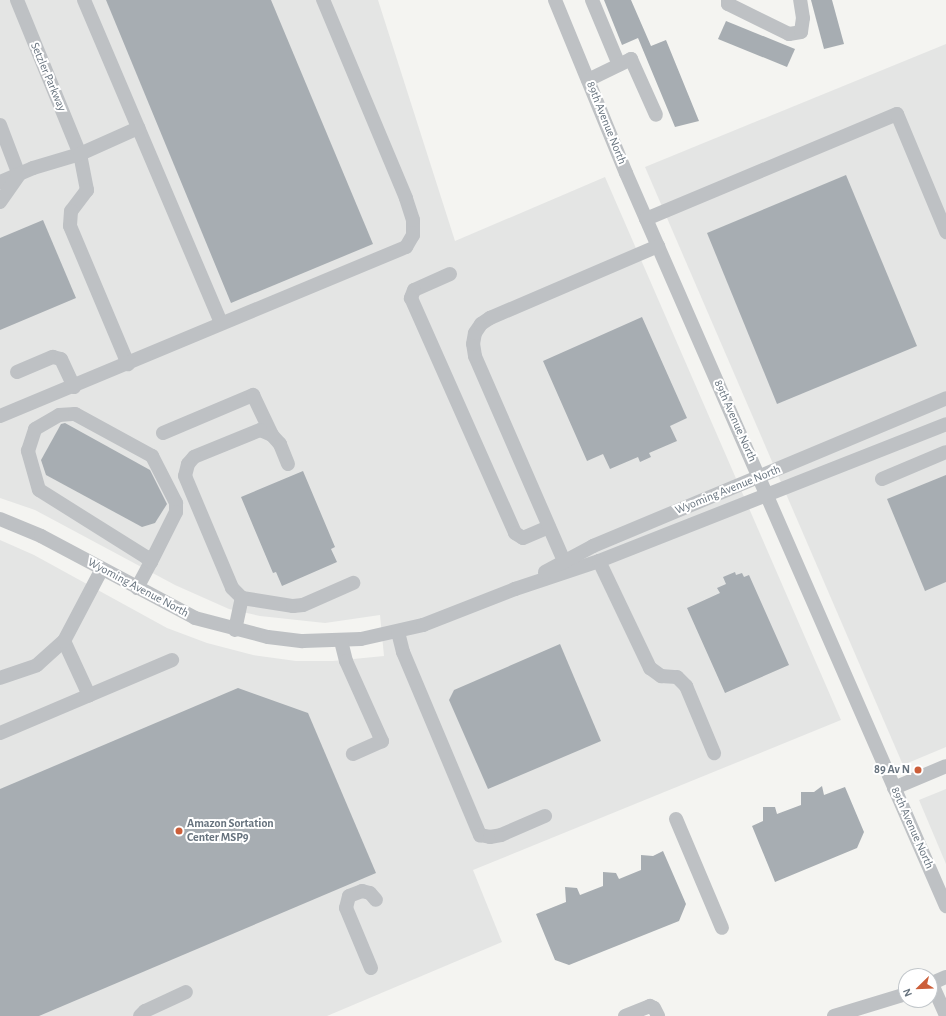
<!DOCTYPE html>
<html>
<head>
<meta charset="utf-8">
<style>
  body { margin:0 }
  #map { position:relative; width:946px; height:1016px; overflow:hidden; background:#f4f4f1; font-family:"Alegreya Sans",sans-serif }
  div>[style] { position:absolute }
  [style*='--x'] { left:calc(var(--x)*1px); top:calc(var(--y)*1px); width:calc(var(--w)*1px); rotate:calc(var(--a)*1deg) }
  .built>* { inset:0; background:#e4e5e4 }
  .building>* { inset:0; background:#a7adb2 }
  .minor>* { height:14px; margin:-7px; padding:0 7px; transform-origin:7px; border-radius:7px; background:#bec1c4 }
  .dots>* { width:11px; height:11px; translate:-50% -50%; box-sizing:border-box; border:2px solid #fff; border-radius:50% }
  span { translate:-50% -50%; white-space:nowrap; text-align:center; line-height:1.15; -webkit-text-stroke:4px #fff; paint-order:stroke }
  .street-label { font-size:12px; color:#67737e }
  .poi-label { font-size:12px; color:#67737e; font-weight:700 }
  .right { translate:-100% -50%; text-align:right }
  .left { translate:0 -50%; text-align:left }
  .north { position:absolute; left:898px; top:968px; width:40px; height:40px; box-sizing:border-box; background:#fff; border:1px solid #c2c7cb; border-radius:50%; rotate:247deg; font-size:11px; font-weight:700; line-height:16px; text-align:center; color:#67737e }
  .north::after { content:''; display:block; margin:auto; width:14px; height:18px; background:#cc5e39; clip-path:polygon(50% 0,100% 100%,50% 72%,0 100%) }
</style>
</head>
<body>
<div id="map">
  <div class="built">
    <div style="clip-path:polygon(0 0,378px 0,455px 241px,605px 177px,841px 720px,473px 870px,502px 942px,327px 1016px,0 1016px,0 540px,34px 555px,167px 628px,207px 643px,253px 655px,296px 661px,333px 661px,384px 656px,380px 615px,325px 623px,260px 616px,229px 609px,175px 585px,35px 510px,0 498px)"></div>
    <div style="clip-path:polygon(946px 44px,946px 747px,903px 765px,645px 167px)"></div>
    <div style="clip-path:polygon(946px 789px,946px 864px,919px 800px)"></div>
  </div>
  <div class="building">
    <div style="clip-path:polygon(106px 0,271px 0,373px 244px,231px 303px)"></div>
    <div style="clip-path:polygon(604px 0,631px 0,651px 46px,666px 40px,699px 121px,675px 127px,638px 38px,622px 45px)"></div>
    <div style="clip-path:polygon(811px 0,832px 0,844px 44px,824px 49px)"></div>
    <div style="clip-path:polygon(726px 21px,795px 49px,787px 67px,718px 39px)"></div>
    <div style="clip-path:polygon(846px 175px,917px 346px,777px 404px,707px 233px)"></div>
    <div style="clip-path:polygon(43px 220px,76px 298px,0 330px,0 238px)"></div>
    <div style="clip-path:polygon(642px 317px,687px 418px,670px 426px,677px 441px,649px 453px,651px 457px,640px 462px,638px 457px,610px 469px,603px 454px,587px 461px,543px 361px)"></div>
    <div style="clip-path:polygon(65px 423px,150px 470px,167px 504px,155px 523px,142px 527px,46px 475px,41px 460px,61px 424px)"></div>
    <div style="clip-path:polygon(303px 471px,335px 547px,331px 549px,337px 562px,282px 586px,276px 572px,273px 573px,241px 497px)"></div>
    <div style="clip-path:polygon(946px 475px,946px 582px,925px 591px,887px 499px)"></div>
    <div style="clip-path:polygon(735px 572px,736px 575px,742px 573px,744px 577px,749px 575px,789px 665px,725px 693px,687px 608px,720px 593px,717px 588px,726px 584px,723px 577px)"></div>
    <div style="clip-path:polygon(560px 644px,601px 741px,488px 789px,449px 700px,454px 690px)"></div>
    <div style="clip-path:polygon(238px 688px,308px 713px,376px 873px,39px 1016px,0 1016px,0 789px)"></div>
    <div style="clip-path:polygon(822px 786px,824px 795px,845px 787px,864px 832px,857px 848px,775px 882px,752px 826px,763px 821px,763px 807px,775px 807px,777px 814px,801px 805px,801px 792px,814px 792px)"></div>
    <div style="clip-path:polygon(663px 851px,686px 904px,679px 921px,569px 965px,555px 960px,536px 914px,566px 902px,565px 887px,577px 888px,580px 895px,603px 886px,603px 872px,616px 873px,619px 879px,641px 870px,641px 855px,653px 856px)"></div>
  </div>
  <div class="minor">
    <div style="--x:17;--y:0;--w:166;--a:67.8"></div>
    <div style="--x:80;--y:154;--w:37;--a:79"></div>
    <div style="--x:87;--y:190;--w:26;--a:127"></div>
    <div style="--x:71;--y:211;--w:15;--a:94"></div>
    <div style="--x:70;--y:226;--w:150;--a:67.2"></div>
    <div style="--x:84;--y:0;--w:351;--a:67"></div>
    <div style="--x:555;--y:0;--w:187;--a:67.7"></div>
    <div style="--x:626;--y:173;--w:800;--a:66.42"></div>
    <div style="--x:592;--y:0;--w:70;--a:67.4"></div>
    <div style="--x:728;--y:0;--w:4;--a:90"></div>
    <div style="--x:728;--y:4;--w:68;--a:26.2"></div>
    <div style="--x:789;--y:34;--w:12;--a:-9"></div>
    <div style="--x:801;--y:32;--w:14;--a:-82"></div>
    <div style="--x:803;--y:18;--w:18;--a:-99"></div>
    <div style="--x:588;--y:80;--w:48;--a:-26"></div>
    <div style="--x:631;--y:59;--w:61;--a:65.9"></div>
    <div style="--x:0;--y:125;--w:53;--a:69.2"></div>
    <div style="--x:0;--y:182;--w:36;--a:-23"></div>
    <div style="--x:33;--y:168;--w:49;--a:-16.6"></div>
    <div style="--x:80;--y:154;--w:64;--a:-24.1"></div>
    <div style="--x:0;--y:202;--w:33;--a:-55"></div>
    <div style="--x:646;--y:219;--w:272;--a:-22.7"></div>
    <div style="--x:897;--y:114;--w:128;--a:67.4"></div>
    <div style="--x:450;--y:274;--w:39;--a:156"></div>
    <div style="--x:414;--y:290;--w:9;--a:111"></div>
    <div style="--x:411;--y:298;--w:257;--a:66.1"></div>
    <div style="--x:515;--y:533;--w:9;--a:32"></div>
    <div style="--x:523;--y:538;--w:28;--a:-23"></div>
    <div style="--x:17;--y:372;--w:39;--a:-23"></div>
    <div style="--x:53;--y:357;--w:8;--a:14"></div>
    <div style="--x:61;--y:359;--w:31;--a:65"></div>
    <div style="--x:0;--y:416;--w:440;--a:-22.6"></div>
    <div style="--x:406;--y:247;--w:14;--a:-60"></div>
    <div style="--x:413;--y:235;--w:15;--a:-90"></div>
    <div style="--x:413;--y:220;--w:23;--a:-108"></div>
    <div style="--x:406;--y:198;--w:215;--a:-112.7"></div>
    <div style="--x:163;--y:433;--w:98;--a:-22.9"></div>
    <div style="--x:253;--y:395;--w:44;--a:64.6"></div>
    <div style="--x:288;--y:464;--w:22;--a:-112"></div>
    <div style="--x:280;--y:444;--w:12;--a:-132"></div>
    <div style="--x:272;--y:435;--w:13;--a:-157"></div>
    <div style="--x:260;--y:430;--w:71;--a:157.8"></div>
    <div style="--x:194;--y:457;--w:9;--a:131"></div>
    <div style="--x:188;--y:464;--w:12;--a:104"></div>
    <div style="--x:185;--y:476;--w:121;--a:67.2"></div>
    <div style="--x:232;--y:588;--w:14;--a:45"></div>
    <div style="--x:242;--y:598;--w:52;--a:8.9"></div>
    <div style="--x:293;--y:606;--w:10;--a:-6"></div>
    <div style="--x:303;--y:605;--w:55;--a:-23.7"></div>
    <div style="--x:882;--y:479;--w:69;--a:-22.9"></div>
    <div style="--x:0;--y:519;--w:44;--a:22.5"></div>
    <div style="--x:41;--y:536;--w:174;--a:28"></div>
    <div style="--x:195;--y:618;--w:75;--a:14.6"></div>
    <div style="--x:268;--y:637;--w:35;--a:7"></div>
    <div style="--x:303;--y:641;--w:58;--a:-2"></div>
    <div style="--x:361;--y:639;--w:64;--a:-12.7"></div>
    <div style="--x:423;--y:625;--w:99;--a:-21.4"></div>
    <div style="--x:515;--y:589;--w:89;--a:-18.4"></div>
    <div style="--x:599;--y:561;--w:373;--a:-21.5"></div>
    <div style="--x:564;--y:561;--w:223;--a:-113.5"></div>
    <div style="--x:475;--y:356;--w:12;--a:-99"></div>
    <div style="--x:473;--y:344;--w:11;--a:-80"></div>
    <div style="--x:475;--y:333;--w:11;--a:-56"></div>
    <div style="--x:481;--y:324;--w:11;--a:-34"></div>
    <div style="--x:490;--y:318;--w:183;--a:-23.2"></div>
    <div style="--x:599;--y:561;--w:119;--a:64.5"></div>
    <div style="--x:650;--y:668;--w:14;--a:36"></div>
    <div style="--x:661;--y:676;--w:16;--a:4"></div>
    <div style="--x:677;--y:677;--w:13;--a:45"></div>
    <div style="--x:686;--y:686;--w:73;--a:67.3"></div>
    <div style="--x:545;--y:572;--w:55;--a:-28.4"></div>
    <div style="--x:593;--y:546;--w:383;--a:-22.7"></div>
    <div style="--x:137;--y:588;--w:30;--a:-62"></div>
    <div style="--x:151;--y:562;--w:7;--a:-135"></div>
    <div style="--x:146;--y:557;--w:126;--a:-147.9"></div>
    <div style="--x:39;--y:490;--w:41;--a:-105.8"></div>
    <div style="--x:28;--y:451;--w:23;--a:-72"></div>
    <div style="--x:35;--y:429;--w:28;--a:-30"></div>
    <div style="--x:59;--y:415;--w:16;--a:-4"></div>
    <div style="--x:75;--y:414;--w:88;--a:28.6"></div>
    <div style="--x:152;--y:456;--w:53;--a:62.9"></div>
    <div style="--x:176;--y:503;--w:9;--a:90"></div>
    <div style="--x:176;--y:512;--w:56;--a:116.6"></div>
    <div style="--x:235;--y:630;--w:33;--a:-78"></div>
    <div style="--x:398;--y:632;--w:21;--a:76"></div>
    <div style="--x:403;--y:652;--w:199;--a:67.2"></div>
    <div style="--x:480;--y:835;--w:10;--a:11"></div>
    <div style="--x:490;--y:837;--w:11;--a:-10"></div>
    <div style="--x:501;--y:835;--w:48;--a:-23.4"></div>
    <div style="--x:64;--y:641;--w:60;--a:65.2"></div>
    <div style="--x:341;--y:641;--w:21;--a:76"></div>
    <div style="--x:346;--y:661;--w:88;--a:65.8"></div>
    <div style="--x:382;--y:741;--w:32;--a:156"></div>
    <div style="--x:0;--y:678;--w:39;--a:-19"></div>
    <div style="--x:37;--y:665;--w:36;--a:-42"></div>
    <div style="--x:64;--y:641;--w:81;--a:-62.2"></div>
    <div style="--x:0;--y:733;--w:187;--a:-23"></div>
    <div style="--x:894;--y:788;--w:56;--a:-22.9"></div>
    <div style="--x:676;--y:819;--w:118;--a:67.1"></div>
    <div style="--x:371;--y:968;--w:65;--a:-112.6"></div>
    <div style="--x:346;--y:908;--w:12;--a:-76"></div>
    <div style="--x:349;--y:896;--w:14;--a:-21"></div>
    <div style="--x:362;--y:891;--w:8;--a:14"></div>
    <div style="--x:370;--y:893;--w:9;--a:49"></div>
    <div style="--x:930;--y:984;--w:17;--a:-24"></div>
    <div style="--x:932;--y:984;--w:35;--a:66"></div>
    <div style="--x:140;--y:1016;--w:7;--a:-45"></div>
    <div style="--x:145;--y:1011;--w:45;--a:-24.9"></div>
    <div style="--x:625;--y:1016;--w:27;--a:-22"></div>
    <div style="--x:650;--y:1006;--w:4;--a:27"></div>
    <div style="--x:654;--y:1008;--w:9;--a:63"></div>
    <div style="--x:834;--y:1016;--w:75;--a:-17"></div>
  </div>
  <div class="dots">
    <div style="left:918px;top:770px;background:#cc5e39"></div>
    <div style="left:179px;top:831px;background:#cc5e39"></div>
  </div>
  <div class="street-label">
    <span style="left:48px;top:77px;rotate:67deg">Setzler Parkway</span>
    <span style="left:606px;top:123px;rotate:68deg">89th Avenue North</span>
    <span style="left:735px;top:421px;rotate:66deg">89th Avenue North</span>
    <span style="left:728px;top:490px;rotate:-22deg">Wyoming Avenue North</span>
    <span style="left:138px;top:588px;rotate:28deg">Wyoming Avenue North</span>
    <span style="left:912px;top:828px;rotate:66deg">89th Avenue North</span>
  </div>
  <div class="poi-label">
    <span class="right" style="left:910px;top:770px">89 Av N</span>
    <span class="left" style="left:187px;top:831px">Amazon Sortation<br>Center MSP9</span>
  </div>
  <div class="north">N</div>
</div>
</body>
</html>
